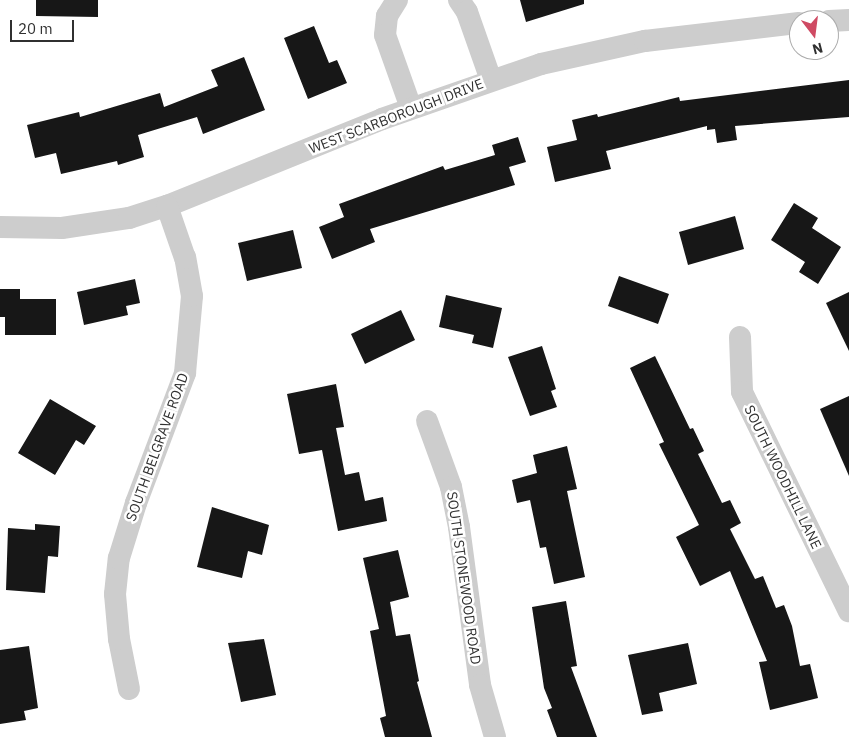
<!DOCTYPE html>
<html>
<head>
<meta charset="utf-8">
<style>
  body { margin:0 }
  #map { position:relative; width:849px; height:737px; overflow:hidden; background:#fff; font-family:"IBM Plex Sans",sans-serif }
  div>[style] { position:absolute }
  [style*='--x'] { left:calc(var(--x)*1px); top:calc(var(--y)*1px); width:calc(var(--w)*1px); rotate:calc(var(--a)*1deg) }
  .building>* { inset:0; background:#171717 }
  .minor>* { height:22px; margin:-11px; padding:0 11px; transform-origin:11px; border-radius:11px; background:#cdcdcd }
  span { translate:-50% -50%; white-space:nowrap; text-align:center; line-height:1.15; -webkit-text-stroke:5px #fff; paint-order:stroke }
  .street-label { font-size:14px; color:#303030 }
  .north { position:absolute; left:789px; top:10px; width:50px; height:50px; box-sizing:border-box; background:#fff; border:1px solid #acacac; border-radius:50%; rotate:165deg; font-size:14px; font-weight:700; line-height:20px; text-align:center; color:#303030 }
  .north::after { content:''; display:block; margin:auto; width:18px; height:22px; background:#cf4a63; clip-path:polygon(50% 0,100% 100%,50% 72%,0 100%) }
  .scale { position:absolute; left:10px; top:20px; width:64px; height:22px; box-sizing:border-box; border:2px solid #303030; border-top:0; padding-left:6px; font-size:15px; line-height:18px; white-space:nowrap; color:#303030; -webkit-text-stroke:4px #fff; paint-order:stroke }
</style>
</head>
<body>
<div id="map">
  <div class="building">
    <div style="clip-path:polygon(36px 0,98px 0,98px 17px,36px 16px)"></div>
    <div style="clip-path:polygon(520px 0,584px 0,584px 4px,526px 22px)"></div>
    <div style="clip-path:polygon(314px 26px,329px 63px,337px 60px,347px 83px,308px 99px,284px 38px)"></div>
    <div style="clip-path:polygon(244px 57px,265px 110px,203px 134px,197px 117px,138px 135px,144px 157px,118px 165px,117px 161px,61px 174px,56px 153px,35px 158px,27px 125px,79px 112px,80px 117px,160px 93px,164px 107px,218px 86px,211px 70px)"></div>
    <div style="clip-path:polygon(849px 80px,849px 117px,735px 126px,737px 140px,717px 143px,715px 129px,707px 130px,707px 126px,606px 151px,611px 169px,555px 182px,547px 147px,577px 140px,572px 120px,597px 114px,598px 117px,679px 97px,680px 101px)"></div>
    <div style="clip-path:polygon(518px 137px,526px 162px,509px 167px,515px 185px,370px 229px,375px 242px,332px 259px,319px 227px,344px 217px,339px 204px,443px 166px,445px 170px,495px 155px,492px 145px)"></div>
    <div style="clip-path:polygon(794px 203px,818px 218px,812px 228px,841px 247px,818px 284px,799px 272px,805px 262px,771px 240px)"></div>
    <div style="clip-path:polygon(735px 216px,744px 249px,688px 265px,679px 232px)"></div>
    <div style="clip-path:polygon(293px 230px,302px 268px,247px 281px,238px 243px)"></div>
    <div style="clip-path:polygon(619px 276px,669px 294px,658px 324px,608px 306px)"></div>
    <div style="clip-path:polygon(135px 279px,140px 303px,126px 306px,128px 315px,84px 325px,77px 292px)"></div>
    <div style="clip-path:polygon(0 289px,20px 289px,20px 299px,56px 299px,56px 335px,5px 335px,5px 317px,0 317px)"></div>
    <div style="clip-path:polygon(849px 292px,849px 351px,826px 303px)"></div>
    <div style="clip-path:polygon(446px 295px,502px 308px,493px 348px,472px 343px,474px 335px,439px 327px)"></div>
    <div style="clip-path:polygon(401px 310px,415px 340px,365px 364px,351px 334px)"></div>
    <div style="clip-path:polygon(542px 346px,556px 389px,551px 391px,557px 407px,530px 416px,508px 357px)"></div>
    <div style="clip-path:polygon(655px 356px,690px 429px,693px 428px,704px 451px,698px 454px,722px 503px,730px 500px,741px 523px,730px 529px,755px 579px,763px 576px,776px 608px,784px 605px,792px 626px,800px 666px,810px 664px,818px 698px,770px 710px,759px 662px,767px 661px,730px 571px,700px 586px,676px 537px,699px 525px,659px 444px,664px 442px,630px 368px)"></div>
    <div style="clip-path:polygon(336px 384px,344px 427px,336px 428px,345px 475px,359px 472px,365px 501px,383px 497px,387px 521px,338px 531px,322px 450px,299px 454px,287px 394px)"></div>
    <div style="clip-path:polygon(849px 396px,849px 476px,820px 409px)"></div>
    <div style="clip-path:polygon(50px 399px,96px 426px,84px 445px,76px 440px,55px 475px,18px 453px)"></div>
    <div style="clip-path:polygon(567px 446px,577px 489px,567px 491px,585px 577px,554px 584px,546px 547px,540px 548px,530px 500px,517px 503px,512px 480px,537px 473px,533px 455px)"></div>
    <div style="clip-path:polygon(212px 507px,269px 525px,262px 555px,248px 551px,242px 578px,197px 567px)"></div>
    <div style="clip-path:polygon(35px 524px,60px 526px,58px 557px,48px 556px,45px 593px,6px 590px,8px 528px,35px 530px)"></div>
    <div style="clip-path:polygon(398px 550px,409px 597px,390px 602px,396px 636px,410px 634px,419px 681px,417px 682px,432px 737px,385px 737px,380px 718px,386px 716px,370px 631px,379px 629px,363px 558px)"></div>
    <div style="clip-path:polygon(566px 601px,577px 666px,571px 667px,597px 737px,557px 737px,547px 710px,552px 708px,544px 688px,532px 607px)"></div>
    <div style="clip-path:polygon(264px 639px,276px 695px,241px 702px,228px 643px)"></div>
    <div style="clip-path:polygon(688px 643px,697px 684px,659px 693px,663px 711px,642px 715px,628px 655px)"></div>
    <div style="clip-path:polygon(29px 646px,38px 708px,24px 711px,26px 720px,0 724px,0 650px)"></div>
  </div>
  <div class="minor">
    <div style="--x:397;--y:0;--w:19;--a:122"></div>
    <div style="--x:387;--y:16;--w:19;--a:96"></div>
    <div style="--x:385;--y:35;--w:77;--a:70.4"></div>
    <div style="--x:459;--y:0;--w:14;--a:56"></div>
    <div style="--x:467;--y:12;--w:72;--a:70.6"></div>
    <div style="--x:829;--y:21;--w:20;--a:-3"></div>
    <div style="--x:0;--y:227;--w:62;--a:0.9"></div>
    <div style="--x:62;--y:228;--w:68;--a:-8.5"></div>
    <div style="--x:129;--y:218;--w:40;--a:-18"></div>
    <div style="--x:167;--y:206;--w:232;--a:-22"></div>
    <div style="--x:382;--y:119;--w:168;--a:-19.1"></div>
    <div style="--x:541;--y:64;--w:107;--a:-12.5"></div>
    <div style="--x:645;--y:41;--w:155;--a:-6.7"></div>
    <div style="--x:740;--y:337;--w:55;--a:87.9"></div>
    <div style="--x:742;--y:392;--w:244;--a:64"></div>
    <div style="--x:427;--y:421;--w:70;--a:70"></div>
    <div style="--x:451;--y:487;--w:41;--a:78.7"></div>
    <div style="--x:459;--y:527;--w:159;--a:82.4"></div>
    <div style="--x:480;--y:685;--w:54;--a:73.9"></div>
    <div style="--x:129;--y:689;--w:51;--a:-101.3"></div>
    <div style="--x:119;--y:639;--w:45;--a:-95.1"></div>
    <div style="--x:115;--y:594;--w:36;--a:-84"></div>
    <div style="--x:119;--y:558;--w:58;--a:-72.8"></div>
    <div style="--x:136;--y:503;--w:139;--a:-69.3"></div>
    <div style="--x:185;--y:373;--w:77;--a:-84.8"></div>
    <div style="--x:192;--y:296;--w:39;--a:-100"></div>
    <div style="--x:185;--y:258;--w:55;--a:-109.1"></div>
  </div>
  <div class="street-label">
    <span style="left:396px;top:116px;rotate:-21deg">WEST SCARBOROUGH DRIVE</span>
    <span style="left:157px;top:447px;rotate:-70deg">SOUTH BELGRAVE ROAD</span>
    <span style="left:783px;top:477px;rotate:64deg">SOUTH WOODHILL LANE</span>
    <span style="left:464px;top:578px;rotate:82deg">SOUTH STONEWOOD ROAD</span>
  </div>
  <div class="north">N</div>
  <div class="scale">20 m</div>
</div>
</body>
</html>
